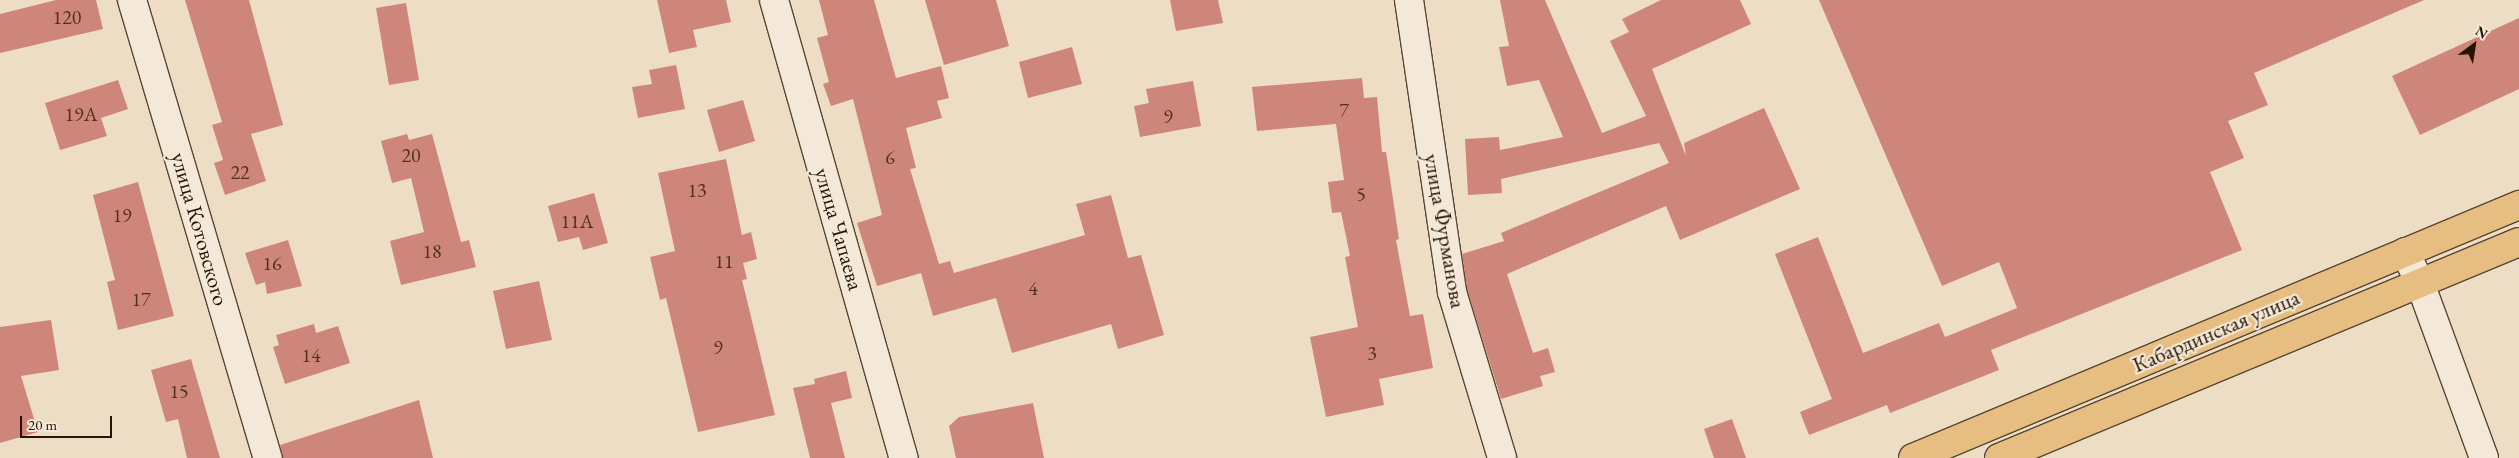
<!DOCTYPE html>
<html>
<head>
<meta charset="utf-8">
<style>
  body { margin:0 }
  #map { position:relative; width:2519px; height:458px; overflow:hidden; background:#eeddc5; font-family:"EB Garamond",serif }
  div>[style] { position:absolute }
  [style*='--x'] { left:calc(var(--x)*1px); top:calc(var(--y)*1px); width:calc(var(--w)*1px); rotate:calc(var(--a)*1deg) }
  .building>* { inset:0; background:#ce867a }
  .roads { filter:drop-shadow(1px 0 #584631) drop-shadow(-1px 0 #584631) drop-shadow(0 1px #584631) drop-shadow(0 -1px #584631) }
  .minor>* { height:28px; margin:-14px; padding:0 14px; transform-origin:14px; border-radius:14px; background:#f4e9d9 }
  .major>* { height:28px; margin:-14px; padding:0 14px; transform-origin:14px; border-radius:14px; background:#e7be82 }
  span { translate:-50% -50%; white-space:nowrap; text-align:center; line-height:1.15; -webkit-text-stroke:4.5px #f4e9d9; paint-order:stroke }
  .number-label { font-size:20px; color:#50301e }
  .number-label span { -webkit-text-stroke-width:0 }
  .street-label { font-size:22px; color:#261400 }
  .north { position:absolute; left:2449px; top:20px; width:50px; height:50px; -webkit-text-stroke:4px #f4e9d9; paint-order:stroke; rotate:31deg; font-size:14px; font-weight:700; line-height:20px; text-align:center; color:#261400 }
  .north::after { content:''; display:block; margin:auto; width:18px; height:22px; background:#261400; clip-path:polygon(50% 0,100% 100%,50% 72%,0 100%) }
  .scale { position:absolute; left:20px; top:416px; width:92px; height:22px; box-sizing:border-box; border:2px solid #261400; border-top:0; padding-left:6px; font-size:15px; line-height:18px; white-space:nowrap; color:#261400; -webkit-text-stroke:4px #f4e9d9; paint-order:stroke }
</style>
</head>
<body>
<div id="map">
  <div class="building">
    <div style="clip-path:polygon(56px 0,96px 0,103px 29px,0 53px,0 14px)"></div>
    <div style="clip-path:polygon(185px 0,249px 0,283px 125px,251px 134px,266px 181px,225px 195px,214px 163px,223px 160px,212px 125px,222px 122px)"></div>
    <div style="clip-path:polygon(657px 0,726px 0,731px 22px,693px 30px,697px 47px,669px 53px)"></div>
    <div style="clip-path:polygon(819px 0,874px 0,896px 78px,941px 66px,949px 98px,937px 101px,942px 118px,906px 128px,916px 168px,910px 169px,939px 264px,950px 261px,954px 273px,1085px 235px,1076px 204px,1111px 195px,1128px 258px,1141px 255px,1164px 335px,1118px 349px,1111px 324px,1012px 353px,996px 298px,933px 316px,921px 273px,877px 286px,857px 223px,882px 215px,853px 99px,831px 106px,823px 84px,829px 82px,817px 38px,828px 35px)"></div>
    <div style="clip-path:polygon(925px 0,996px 0,1009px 46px,944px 65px)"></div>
    <div style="clip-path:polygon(1170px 0,1218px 0,1223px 23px,1176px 31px)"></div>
    <div style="clip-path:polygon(1500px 0,1545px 0,1602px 133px,1646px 116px,1610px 41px,1629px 32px,1622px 19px,1661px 0,1740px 0,1751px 24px,1652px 69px,1686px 156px,1684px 143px,1764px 108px,1800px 189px,1680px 240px,1666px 206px,1507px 274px,1533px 353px,1548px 348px,1555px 372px,1540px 376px,1543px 386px,1501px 399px,1467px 289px,1462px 254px,1504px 241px,1501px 233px,1669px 163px,1659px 143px,1501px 179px,1502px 193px,1468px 195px,1465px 139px,1499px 137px,1500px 150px,1563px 137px,1539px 80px,1507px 86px,1499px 47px,1509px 46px)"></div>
    <div style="clip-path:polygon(1819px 0,2424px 0,2254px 73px,2268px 105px,2228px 121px,2244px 158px,2210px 172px,2242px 250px,1991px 350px,1999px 370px,1890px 413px,1887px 405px,1809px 435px,1800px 412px,1832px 399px,1775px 254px,1818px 237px,1863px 353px,1939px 323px,1945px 337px,2017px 308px,1999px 262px,1942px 286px)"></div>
    <div style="clip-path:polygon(406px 3px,419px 80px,389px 85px,376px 8px)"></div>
    <div style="clip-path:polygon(2519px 18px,2519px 89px,2420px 135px,2392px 76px)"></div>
    <div style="clip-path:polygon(1072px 47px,1082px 84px,1028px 98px,1019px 62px)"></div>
    <div style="clip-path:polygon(676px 65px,685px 109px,638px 118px,632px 87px,652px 84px,649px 70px)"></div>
    <div style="clip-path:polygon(1362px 78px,1364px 98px,1377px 97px,1382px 152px,1386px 152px,1399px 239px,1396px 240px,1410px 316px,1423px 314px,1433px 368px,1379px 379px,1384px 405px,1326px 417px,1310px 337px,1358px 327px,1345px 257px,1350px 256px,1341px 212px,1332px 213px,1328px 182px,1344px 180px,1336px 124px,1257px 131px,1252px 87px)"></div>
    <div style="clip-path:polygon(118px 80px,128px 109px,101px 118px,107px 136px,60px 150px,45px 103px)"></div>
    <div style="clip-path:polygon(1193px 81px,1201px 126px,1140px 137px,1134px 106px,1149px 103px,1146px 89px)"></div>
    <div style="clip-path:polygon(743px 100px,755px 141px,719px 152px,707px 110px)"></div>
    <div style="clip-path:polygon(407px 134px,409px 140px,432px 134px,461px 242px,469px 240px,476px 267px,401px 285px,390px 241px,424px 232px,411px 178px,392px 183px,381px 141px)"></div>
    <div style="clip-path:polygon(726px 159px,742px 235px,751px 232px,757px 259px,743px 263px,747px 279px,742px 280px,775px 415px,698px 432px,666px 298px,660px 300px,650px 257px,675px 251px,658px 173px)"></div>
    <div style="clip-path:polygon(138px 182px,174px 316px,118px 330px,107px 282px,115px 280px,93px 195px)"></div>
    <div style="clip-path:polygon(594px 193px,608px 243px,583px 250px,579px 237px,558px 242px,548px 206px)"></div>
    <div style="clip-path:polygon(288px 240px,302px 286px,267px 294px,265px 282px,256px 285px,245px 253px)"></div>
    <div style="clip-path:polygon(539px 281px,552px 340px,506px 349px,493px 291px)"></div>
    <div style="clip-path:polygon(51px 320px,59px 370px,21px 376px,38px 432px,0 443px,0 327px)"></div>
    <div style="clip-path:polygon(314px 324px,316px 333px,338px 326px,350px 363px,285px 384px,273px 347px,279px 345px,276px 335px)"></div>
    <div style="clip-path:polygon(191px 359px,220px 458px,187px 458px,178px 419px,166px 422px,151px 370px)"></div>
    <div style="clip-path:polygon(846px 371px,852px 398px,831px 403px,845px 458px,810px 458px,793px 388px,815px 384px,814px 379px)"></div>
    <div style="clip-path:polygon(419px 400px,433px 458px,283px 458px,280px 445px)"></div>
    <div style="clip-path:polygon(1033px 403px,1044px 458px,956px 458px,949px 426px,959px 417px)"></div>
    <div style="clip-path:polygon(1732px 419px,1746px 458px,1714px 458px,1704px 429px)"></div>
  </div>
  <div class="roads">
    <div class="minor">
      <div style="--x:132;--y:0;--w:478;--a:73.5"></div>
      <div style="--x:774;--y:0;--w:476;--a:74.2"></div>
      <div style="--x:1409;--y:0;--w:295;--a:81.6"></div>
      <div style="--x:1452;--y:292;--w:173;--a:73.2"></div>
      <div style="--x:2405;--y:252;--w:34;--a:64"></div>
      <div style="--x:2420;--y:283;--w:186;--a:69.9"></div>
    </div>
    <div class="major">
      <div style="--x:1913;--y:458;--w:657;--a:-22.66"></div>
      <div style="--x:1999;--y:458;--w:563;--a:-22.56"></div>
    </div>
  </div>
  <div class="number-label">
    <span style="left:67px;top:17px">120</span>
    <span style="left:1344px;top:110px">7</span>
    <span style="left:81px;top:114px">19А</span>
    <span style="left:1168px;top:116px">9</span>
    <span style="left:411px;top:155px">20</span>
    <span style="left:890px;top:157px">6</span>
    <span style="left:240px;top:172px">22</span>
    <span style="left:697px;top:190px">13</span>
    <span style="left:1361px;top:194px">5</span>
    <span style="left:122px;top:215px">19</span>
    <span style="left:577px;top:221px">11А</span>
    <span style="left:432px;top:251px">18</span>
    <span style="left:724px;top:261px">11</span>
    <span style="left:272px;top:263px">16</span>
    <span style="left:1033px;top:288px">4</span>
    <span style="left:141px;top:299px">17</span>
    <span style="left:718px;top:347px">9</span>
    <span style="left:1372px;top:353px">3</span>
    <span style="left:311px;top:355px">14</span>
    <span style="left:179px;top:391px">15</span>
  </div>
  <div class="street-label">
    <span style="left:200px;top:229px;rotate:74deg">улица Котовского</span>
    <span style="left:839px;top:229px;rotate:74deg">улица Чапаева</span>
    <span style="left:1445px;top:231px;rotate:80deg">улица Фурманова</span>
    <span style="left:2216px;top:331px;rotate:-23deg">Кабардинская улица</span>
  </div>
  <div class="north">N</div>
  <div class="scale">20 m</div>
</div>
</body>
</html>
